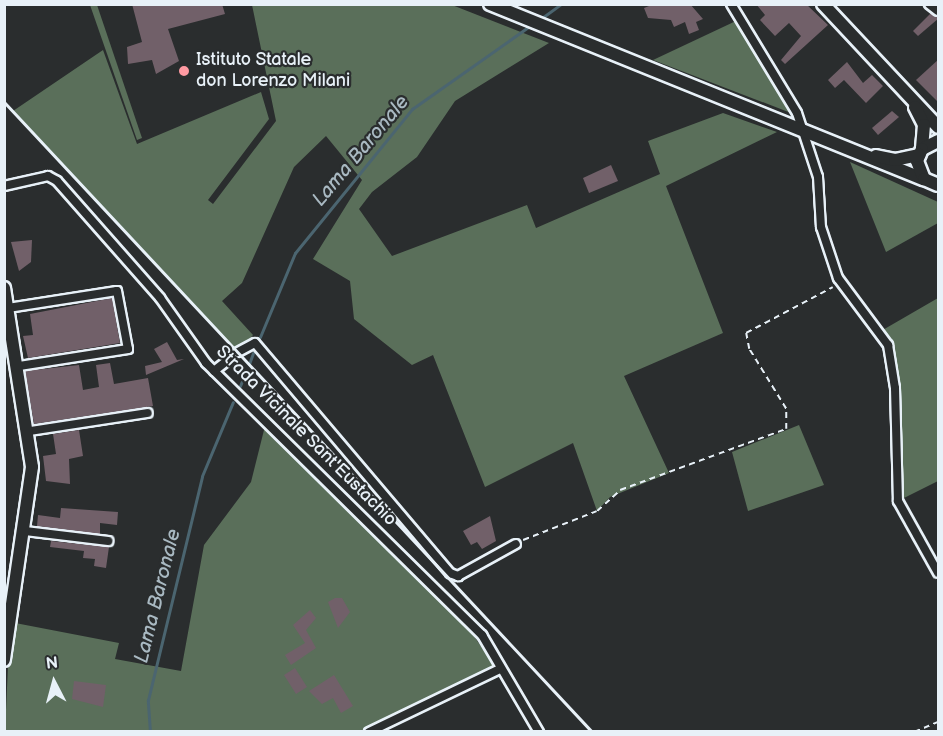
<!DOCTYPE html>
<html>
<head>
<meta charset="utf-8">
<style>
  body { margin:0 }
  #map { position:relative; width:943px; height:736px; overflow:hidden; background:#2a2d2e; font-family:"Balsamiq Sans",sans-serif }
  div>[style] { position:absolute }
  [style*='--x'] { left:calc(var(--x)*1px); top:calc(var(--y)*1px); width:calc(var(--w)*1px); rotate:calc(var(--a)*1deg) }
  .green>* { inset:0; background:#5a6f5a }
  .stream>* { height:3px; margin:-1.5px; padding:0 1.5px; transform-origin:1.5px; border-radius:1.5px; background:#4b6570 }
  .building>* { inset:0; background:#716069 }
  .path>* { height:1.5px; margin-top:-0.75px; transform-origin:0; background:repeating-linear-gradient(90deg,#e8f1f8 0 6px,transparent 0 10.5px) }
  .roads { filter:drop-shadow(2px 0 #e8f1f8) drop-shadow(-2px 0 #e8f1f8) drop-shadow(0 2px #e8f1f8) drop-shadow(0 -2px #e8f1f8) }
  .street>* { height:8px; margin:-4px; padding:0 4px; transform-origin:4px; border-radius:4px; background:#2a2d2e }
  .secondary>* { height:12px; margin:-6px; padding:0 6px; transform-origin:6px; border-radius:6px; background:#2a2d2e }
  .rail>* { height:3px; margin:-1.5px; padding:0 1.5px; transform-origin:1.5px; border-radius:1.5px; background:#e8f1f8 }
  .dots>* { width:16px; height:16px; translate:-50% -50%; box-sizing:border-box; border:3px solid #2a2d2e; border-radius:50% }
  span { translate:-50% -50%; white-space:nowrap; text-align:center; line-height:1.15; -webkit-text-stroke:4.5px #2a2d2e; paint-order:stroke }
  .poi-label { font-size:18px; color:#e8f1f8 }
  .left { translate:0 -50%; text-align:left }
  .street-label { font-size:18px; color:#e8f1f8 }
  .water-label { font-size:20px; color:#a9b9c2; font-style:italic }
  .frame { position:absolute; inset:0; border:6px solid #e8f1f8; pointer-events:none }
  .north { position:absolute; left:24px; top:652px; width:60px; height:60px; -webkit-text-stroke:4px #2a2d2e; paint-order:stroke; rotate:354deg; font-size:16px; font-weight:700; line-height:24px; text-align:center; color:#e8f1f8 }
  .north::after { content:''; display:block; margin:auto; width:21px; height:27px; background:#e8f1f8; clip-path:polygon(50% 0,100% 100%,50% 72%,0 100%) }
</style>
</head>
<body>
<div id="map">
  <div class="green">
    <div style="clip-path:polygon(90px 5px,97px 5px,142px 138px,137px 140px)"></div>
    <div style="clip-path:polygon(252px 5px,452px 5px,549px 43px,455px 101px,417px 157px,372px 192px,359px 209px,392px 256px,527px 205px,536px 228px,660px 174px,648px 141px,723px 113px,777px 132px,666px 186px,723px 333px,624px 376px,669px 473px,610px 497px,597px 511px,573px 443px,485px 487px,433px 355px,412px 365px,354px 319px,350px 281px,313px 259px,362px 180px,326px 136px,294px 167px,242px 283px,222px 301px,253px 335px,238px 352px,13px 111px,103px 50px,137px 144px,261px 92px,269px 119px,208px 200px,213px 204px,276px 121px)"></div>
    <div style="clip-path:polygon(738px 20px,791px 113px,653px 60px)"></div>
    <div style="clip-path:polygon(850px 162px,938px 202px,938px 223px,886px 252px)"></div>
    <div style="clip-path:polygon(938px 298px,938px 481px,898px 501px,895px 395px,881px 331px)"></div>
    <div style="clip-path:polygon(799px 425px,824px 485px,748px 511px,732px 452px)"></div>
    <div style="clip-path:polygon(265px 426px,464px 622px,497px 669px,370px 731px,5px 732px,10px 622px,119px 643px,115px 659px,181px 671px,204px 545px,251px 482px)"></div>
  </div>
  <div class="stream">
    <div style="--x:539;--y:20;--w:27;--a:-36"></div>
    <div style="--x:260;--y:337;--w:91;--a:-67.4"></div>
    <div style="--x:295;--y:253;--w:186;--a:-50.9"></div>
    <div style="--x:412;--y:109;--w:146;--a:-35.2"></div>
    <div style="--x:249;--y:364;--w:12;--a:-70"></div>
    <div style="--x:240;--y:386;--w:11;--a:-68"></div>
    <div style="--x:150;--y:732;--w:32;--a:-94"></div>
    <div style="--x:148;--y:700;--w:230;--a:-76.4"></div>
    <div style="--x:202;--y:476;--w:80;--a:-67.3"></div>
  </div>
  <div class="building">
    <div style="clip-path:polygon(132px 4px,222px 4px,225px 14px,168px 29px,179px 61px,156px 74px,152px 60px,128px 64px,127px 47px,142px 42px)"></div>
    <div style="clip-path:polygon(654px 4px,690px 4px,703px 19px,696px 22px,699px 30px,689px 34px,685px 22px,674px 27px,671px 20px,648px 18px,644px 8px)"></div>
    <div style="clip-path:polygon(756px 4px,806px 4px,828px 25px,785px 64px,781px 60px,801px 36px,789px 23px,775px 36px,760px 20px,765px 15px)"></div>
    <div style="clip-path:polygon(931px 13px,939px 18px,918px 36px,913px 31px)"></div>
    <div style="clip-path:polygon(939px 59px,939px 103px,916px 80px)"></div>
    <div style="clip-path:polygon(847px 62px,863px 83px,872px 75px,883px 86px,866px 103px,844px 80px,835px 88px,828px 80px)"></div>
    <div style="clip-path:polygon(892px 111px,899px 117px,878px 135px,872px 128px)"></div>
    <div style="clip-path:polygon(611px 165px,618px 181px,589px 193px,583px 178px)"></div>
    <div style="clip-path:polygon(32px 240px,31px 262px,19px 271px,11px 242px)"></div>
    <div style="clip-path:polygon(112px 298px,120px 343px,28px 358px,23px 336px,33px 335px,30px 314px)"></div>
    <div style="clip-path:polygon(167px 342px,177px 360px,184px 359px,146px 375px,145px 366px,162px 362px,154px 349px)"></div>
    <div style="clip-path:polygon(110px 363px,114px 384px,148px 378px,153px 406px,34px 424px,25px 371px,79px 365px,83px 390px,99px 387px,96px 365px)"></div>
    <div style="clip-path:polygon(79px 430px,83px 456px,69px 459px,70px 484px,46px 481px,43px 456px,56px 454px,53px 434px)"></div>
    <div style="clip-path:polygon(61px 508px,118px 512px,117px 525px,100px 523px,100px 534px,37px 526px,38px 515px,60px 518px)"></div>
    <div style="clip-path:polygon(490px 516px,496px 541px,482px 549px,477px 542px,471px 545px,463px 531px)"></div>
    <div style="clip-path:polygon(51px 541px,109px 547px,106px 568px,94px 566px,95px 559px,83px 558px,84px 551px,50px 547px)"></div>
    <div style="clip-path:polygon(335px 598px,342px 598px,350px 612px,338px 628px,328px 602px)"></div>
    <div style="clip-path:polygon(310px 610px,316px 618px,306px 630px,316px 648px,291px 665px,285px 655px,305px 643px,293px 625px)"></div>
    <div style="clip-path:polygon(295px 668px,307px 687px,296px 694px,284px 675px)"></div>
    <div style="clip-path:polygon(334px 675px,353px 706px,341px 713px,333px 698px,322px 704px,309px 691px)"></div>
    <div style="clip-path:polygon(74px 681px,106px 685px,103px 707px,72px 699px)"></div>
  </div>
  <div class="path">
    <div style="--x:523;--y:540;--w:79;--a:-21.4"></div>
    <div style="--x:597;--y:511;--w:31;--a:-42"></div>
    <div style="--x:620;--y:490;--w:177;--a:-20.2"></div>
    <div style="--x:786;--y:429;--w:20;--a:-90"></div>
    <div style="--x:786;--y:409;--w:70;--a:-121.7"></div>
    <div style="--x:749;--y:349;--w:16;--a:-101"></div>
    <div style="--x:746;--y:333;--w:98;--a:-27.9"></div>
    <div style="--x:914;--y:732;--w:26;--a:-23"></div>
  </div>
  <div class="roads">
    <div class="street">
      <div style="--x:731;--y:4;--w:127;--a:58.8"></div>
      <div style="--x:797;--y:113;--w:67;--a:71.8"></div>
      <div style="--x:818;--y:177;--w:50;--a:86.6"></div>
      <div style="--x:821;--y:227;--w:54;--a:71.6"></div>
      <div style="--x:838;--y:278;--w:84;--a:53.3"></div>
      <div style="--x:888;--y:345;--w:44;--a:80.8"></div>
      <div style="--x:895;--y:388;--w:113;--a:88.5"></div>
      <div style="--x:898;--y:501;--w:82;--a:60.9"></div>
      <div style="--x:929;--y:4;--w:11;--a:38"></div>
      <div style="--x:4;--y:186;--w:45;--a:-12.8"></div>
      <div style="--x:48;--y:176;--w:10;--a:29"></div>
      <div style="--x:57;--y:181;--w:156;--a:48.6"></div>
      <div style="--x:160;--y:298;--w:80;--a:54.7"></div>
      <div style="--x:206;--y:363;--w:388;--a:44.6"></div>
      <div style="--x:482;--y:635;--w:113;--a:59.6"></div>
      <div style="--x:8;--y:308;--w:110;--a:-8.9"></div>
      <div style="--x:117;--y:291;--w:59;--a:79.3"></div>
      <div style="--x:128;--y:349;--w:110;--a:171.1"></div>
      <div style="--x:238;--y:352;--w:19;--a:-28"></div>
      <div style="--x:255;--y:343;--w:302;--a:49.7"></div>
      <div style="--x:450;--y:573;--w:9;--a:21"></div>
      <div style="--x:458;--y:576;--w:66;--a:-28.9"></div>
      <div style="--x:214;--y:371;--w:18;--a:-38"></div>
      <div style="--x:30;--y:431;--w:119;--a:-8.7"></div>
      <div style="--x:25;--y:531;--w:84;--a:6.9"></div>
      <div style="--x:369;--y:732;--w:145;--a:-25.7"></div>
    </div>
    <div class="secondary">
      <div style="--x:490;--y:4;--w:468;--a:22"></div>
      <div style="--x:823;--y:4;--w:168;--a:46.9"></div>
      <div style="--x:915;--y:107;--w:20;--a:63"></div>
      <div style="--x:924;--y:125;--w:24;--a:95"></div>
      <div style="--x:938;--y:141;--w:18;--a:153"></div>
      <div style="--x:922;--y:149;--w:13;--a:113"></div>
      <div style="--x:917;--y:161;--w:19;--a:69"></div>
      <div style="--x:924;--y:179;--w:15;--a:23"></div>
      <div style="--x:876;--y:156;--w:19;--a:12"></div>
      <div style="--x:895;--y:160;--w:25;--a:-12"></div>
      <div style="--x:4;--y:288;--w:181;--a:81.1"></div>
      <div style="--x:32;--y:467;--w:195;--a:98.3"></div>
    </div>
  </div>
  <div class="rail">
    <div style="--x:4;--y:102;--w:862;--a:46.97"></div>
  </div>
  <div class="dots">
    <div style="left:184px;top:71px;background:#ff9aa2"></div>
  </div>
  <div class="poi-label">
    <span class="left" style="left:196px;top:71px">Istituto Statale<br>don Lorenzo Milani</span>
  </div>
  <div class="street-label">
    <span style="left:306px;top:436px;rotate:45deg">Strada Vicinale Sant'Eustachio</span>
  </div>
  <div class="water-label">
    <span style="left:361px;top:151px;rotate:-50deg">Lama Baronale</span>
    <span style="left:158px;top:596px;rotate:-76deg">Lama Baronale</span>
  </div>
  <div class="frame"></div>
  <div class="north">N</div>
</div>
</body>
</html>
